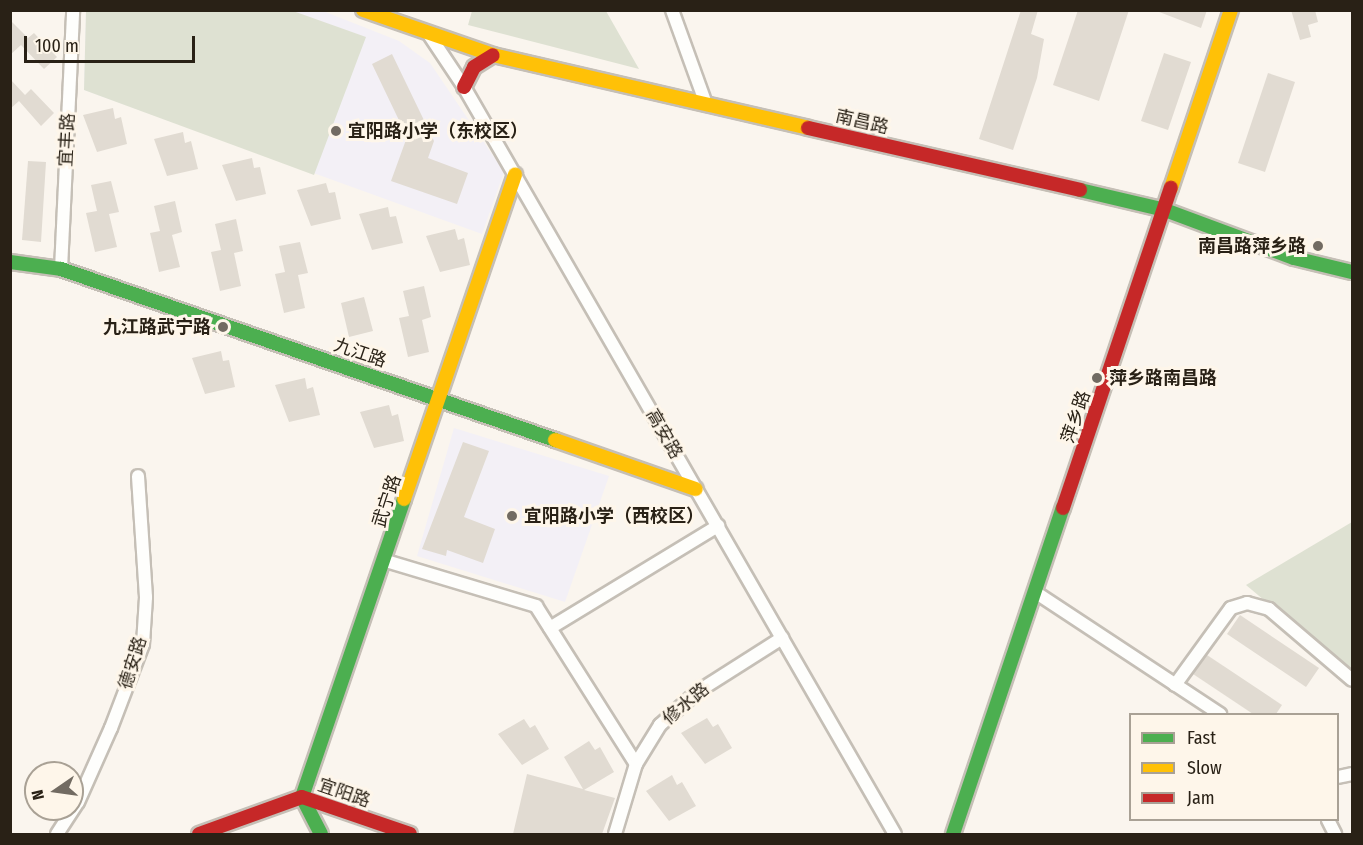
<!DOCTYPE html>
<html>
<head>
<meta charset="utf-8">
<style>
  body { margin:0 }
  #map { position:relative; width:1363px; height:845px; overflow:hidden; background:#faf5ee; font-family:"Fira Sans Condensed","Noto Sans SC",sans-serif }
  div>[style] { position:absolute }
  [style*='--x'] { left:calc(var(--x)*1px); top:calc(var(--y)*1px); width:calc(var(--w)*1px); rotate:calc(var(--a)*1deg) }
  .education>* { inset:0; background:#f3f0f6 }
  .green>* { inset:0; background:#dee1d2 }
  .building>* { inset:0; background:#e1dbd2 }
  .roads { filter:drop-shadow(2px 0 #c5bfb6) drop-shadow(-2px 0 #c5bfb6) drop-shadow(0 2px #c5bfb6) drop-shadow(0 -2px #c5bfb6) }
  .street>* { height:12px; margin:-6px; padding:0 6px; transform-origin:6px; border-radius:6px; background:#fefefc }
  .fast>* { height:14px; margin:-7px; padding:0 7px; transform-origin:7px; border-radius:7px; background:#4caf50 }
  .slow>* { height:14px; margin:-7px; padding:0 7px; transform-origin:7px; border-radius:7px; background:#ffc107 }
  .jam>* { height:14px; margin:-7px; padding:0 7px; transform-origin:7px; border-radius:7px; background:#c62828 }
  .dots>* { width:16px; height:16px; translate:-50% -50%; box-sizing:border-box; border:3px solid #fef6ea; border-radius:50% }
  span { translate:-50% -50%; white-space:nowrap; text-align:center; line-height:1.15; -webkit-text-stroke:6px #fef6ea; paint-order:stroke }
  .street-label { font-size:18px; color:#292116 }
  .poi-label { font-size:18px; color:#292116; font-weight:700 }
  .left { translate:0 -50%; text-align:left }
  .right { translate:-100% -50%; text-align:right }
  .frame { position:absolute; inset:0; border:12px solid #292116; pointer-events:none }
  .legend { position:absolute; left:1129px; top:713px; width:210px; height:108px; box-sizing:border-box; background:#fef6ea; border:2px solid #a9a195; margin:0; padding:8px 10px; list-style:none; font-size:18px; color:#292116 }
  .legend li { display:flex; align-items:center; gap:12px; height:30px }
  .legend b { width:30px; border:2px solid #a9a195 }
  .north { position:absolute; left:24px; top:761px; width:60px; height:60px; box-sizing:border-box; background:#fef6ea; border:2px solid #a9a195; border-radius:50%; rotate:257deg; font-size:16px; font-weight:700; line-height:24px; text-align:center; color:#292116 }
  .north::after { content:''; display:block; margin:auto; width:21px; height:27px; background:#726b62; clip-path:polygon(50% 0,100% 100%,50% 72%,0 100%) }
  .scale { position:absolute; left:24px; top:36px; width:171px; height:27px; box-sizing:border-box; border:3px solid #292116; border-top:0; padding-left:8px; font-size:18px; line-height:21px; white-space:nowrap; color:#292116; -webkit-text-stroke:4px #fef6ea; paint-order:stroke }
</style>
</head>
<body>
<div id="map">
  <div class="education">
    <div style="clip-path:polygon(86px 11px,323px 11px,399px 41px,430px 63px,504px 172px,482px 234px,84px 90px)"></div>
    <div style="clip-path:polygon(454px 428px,609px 476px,565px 602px,417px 556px)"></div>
  </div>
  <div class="green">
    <div style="clip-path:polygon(86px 11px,293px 11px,366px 37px,314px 175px,84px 90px)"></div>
    <div style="clip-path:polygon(472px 11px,606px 11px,639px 69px,468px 25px)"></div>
    <div style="clip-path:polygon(1352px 522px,1352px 674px,1246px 585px)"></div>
  </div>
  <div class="building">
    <div style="clip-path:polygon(1021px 10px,1038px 10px,1031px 34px,1044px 39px,1037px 78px,1013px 150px,979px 139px)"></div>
    <div style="clip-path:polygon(1078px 10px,1129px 10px,1099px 101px,1053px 85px)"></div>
    <div style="clip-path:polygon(1154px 10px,1207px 10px,1201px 28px)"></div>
    <div style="clip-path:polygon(1291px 10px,1315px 10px,1318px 22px,1308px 25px,1311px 37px,1300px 40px)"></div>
    <div style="clip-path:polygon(10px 20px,28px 38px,34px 33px,57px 57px,44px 69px,21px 45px,10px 55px)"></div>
    <div style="clip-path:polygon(1164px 53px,1191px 62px,1168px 130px,1141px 121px)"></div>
    <div style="clip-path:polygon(392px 54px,434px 141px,428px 158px,468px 173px,457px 204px,391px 181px,407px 137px,372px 64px)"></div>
    <div style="clip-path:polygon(1268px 73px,1295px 82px,1265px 172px,1238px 163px)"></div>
    <div style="clip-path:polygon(10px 79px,25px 95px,31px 89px,54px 113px,41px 126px,19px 101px,10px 109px)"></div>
    <div style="clip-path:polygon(113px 108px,115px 119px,121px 117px,127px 144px,97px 152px,83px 115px)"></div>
    <div style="clip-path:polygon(183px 132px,185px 143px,191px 141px,198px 169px,167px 176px,154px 139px)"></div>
    <div style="clip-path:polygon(252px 158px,254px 168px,260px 167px,266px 194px,236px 201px,222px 165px)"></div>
    <div style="clip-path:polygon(28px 161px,46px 162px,41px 242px,22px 240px)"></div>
    <div style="clip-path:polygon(111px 181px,119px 212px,109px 214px,117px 247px,95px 252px,86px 213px,97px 211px,91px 185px)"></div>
    <div style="clip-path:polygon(326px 183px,329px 193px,335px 192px,341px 219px,311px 226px,297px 190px)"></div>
    <div style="clip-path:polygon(175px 201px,182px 232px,172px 235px,180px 267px,159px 272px,150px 233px,160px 231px,154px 206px)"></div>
    <div style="clip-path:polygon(388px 207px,390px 217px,396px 216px,403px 243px,372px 250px,359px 214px)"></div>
    <div style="clip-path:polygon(236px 219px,243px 251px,234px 253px,241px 286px,220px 291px,211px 252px,221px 250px,215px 224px)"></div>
    <div style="clip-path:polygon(455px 229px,458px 240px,464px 238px,470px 265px,440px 272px,426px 236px)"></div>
    <div style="clip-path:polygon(300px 242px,308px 273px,298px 275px,305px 308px,284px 313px,275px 274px,285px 272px,279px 246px)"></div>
    <div style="clip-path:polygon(424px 286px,431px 317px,422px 320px,429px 352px,408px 357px,399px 318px,409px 316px,403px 291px)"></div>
    <div style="clip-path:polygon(364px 297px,373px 331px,349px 337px,341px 303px)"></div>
    <div style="clip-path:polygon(221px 351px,223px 361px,229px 360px,235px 387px,205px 394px,192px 358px)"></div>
    <div style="clip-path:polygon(305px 378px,307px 389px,313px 387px,320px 415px,289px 422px,275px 385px)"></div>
    <div style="clip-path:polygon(389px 405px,392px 416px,398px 414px,404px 441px,374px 448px,360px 412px)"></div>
    <div style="clip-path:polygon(463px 442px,489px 451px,464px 517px,495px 529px,483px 563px,447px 550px,446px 556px,422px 549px)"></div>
    <div style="clip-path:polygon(1240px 615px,1319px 668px,1306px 687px,1227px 634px)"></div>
    <div style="clip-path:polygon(1207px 655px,1282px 705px,1276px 714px,1253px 714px,1193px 674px)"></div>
    <div style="clip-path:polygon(707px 718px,713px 727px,718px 724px,732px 748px,705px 764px,681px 733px)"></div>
    <div style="clip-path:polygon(524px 719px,530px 728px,535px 725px,549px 749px,522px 765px,498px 734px)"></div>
    <div style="clip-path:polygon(589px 741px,595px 750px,600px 747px,614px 772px,584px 790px,615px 798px,602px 834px,513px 834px,527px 774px,583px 789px,564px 757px)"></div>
    <div style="clip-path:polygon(672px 775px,677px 785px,682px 782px,696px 806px,669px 821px,646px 791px)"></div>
  </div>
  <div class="roads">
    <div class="street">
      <div style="--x:672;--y:10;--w:100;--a:70.1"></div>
      <div style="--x:430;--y:36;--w:61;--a:56.3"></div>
      <div style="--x:464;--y:87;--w:862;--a:60.02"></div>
      <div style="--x:61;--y:269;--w:259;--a:-87.3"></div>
      <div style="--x:386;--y:561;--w:157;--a:16.7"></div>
      <div style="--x:536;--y:606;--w:187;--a:57.7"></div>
      <div style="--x:1035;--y:592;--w:222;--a:33.4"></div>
      <div style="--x:550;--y:628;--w:197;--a:-31.3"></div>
      <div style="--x:1175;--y:685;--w:95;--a:-54"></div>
      <div style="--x:1231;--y:608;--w:17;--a:-17"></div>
      <div style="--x:1247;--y:603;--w:23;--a:15"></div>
      <div style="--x:1269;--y:609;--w:109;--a:40.5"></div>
      <div style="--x:1338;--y:777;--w:14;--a:-12"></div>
      <div style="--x:1328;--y:820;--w:16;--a:63"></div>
      <div style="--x:57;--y:834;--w:38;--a:-57"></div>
      <div style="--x:78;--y:802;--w:81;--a:-66"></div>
      <div style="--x:111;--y:728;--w:90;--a:-69.1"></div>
      <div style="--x:143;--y:644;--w:47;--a:-86.3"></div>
      <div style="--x:146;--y:597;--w:121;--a:-93.8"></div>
      <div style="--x:615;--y:834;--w:73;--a:-73.3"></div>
      <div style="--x:636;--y:764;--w:46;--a:-58.4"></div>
      <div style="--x:660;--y:725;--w:50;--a:-41.7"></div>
      <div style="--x:697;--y:692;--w:101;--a:-32.4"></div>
    </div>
    <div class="fast">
      <div style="--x:1080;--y:190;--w:87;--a:13.2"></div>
      <div style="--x:1165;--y:210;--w:138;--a:20.4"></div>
      <div style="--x:1294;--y:258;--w:60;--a:13.6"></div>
      <div style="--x:10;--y:262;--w:51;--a:7.8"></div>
      <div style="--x:61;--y:269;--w:523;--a:19.09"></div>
      <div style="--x:321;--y:834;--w:42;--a:-117.2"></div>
      <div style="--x:302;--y:797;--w:315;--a:-71.1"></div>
      <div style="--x:953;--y:834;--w:344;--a:-71.4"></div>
    </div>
    <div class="slow">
      <div style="--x:363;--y:10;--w:138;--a:19.1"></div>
      <div style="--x:493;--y:55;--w:323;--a:13"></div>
      <div style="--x:1171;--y:188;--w:188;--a:-71.4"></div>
      <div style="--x:555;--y:440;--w:149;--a:19.2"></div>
      <div style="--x:404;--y:499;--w:343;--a:-71.1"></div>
    </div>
    <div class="jam">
      <div style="--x:464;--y:87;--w:22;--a:-63"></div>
      <div style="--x:474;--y:67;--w:22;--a:-32"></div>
      <div style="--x:808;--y:128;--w:279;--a:12.8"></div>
      <div style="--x:1063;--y:508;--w:338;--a:-71.4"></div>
      <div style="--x:199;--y:834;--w:109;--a:-19.8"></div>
      <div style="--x:302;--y:797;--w:114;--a:18.9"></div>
    </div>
  </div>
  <div class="dots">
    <div style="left:336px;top:131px;background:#726b62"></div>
    <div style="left:1318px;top:246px;background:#726b62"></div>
    <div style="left:223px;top:327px;background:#726b62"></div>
    <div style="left:1097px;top:378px;background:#726b62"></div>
    <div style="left:512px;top:516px;background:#726b62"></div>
  </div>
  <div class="street-label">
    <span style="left:862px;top:122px;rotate:13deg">南昌路</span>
    <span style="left:67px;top:140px;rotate:-87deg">宜丰路</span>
    <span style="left:360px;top:353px;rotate:19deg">九江路</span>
    <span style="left:1076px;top:417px;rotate:-71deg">萍乡路</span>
    <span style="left:664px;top:434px;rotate:60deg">高安路</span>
    <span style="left:387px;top:501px;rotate:-72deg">武宁路</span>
    <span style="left:133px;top:663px;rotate:-73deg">德安路</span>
    <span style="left:686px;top:704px;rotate:-40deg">修水路</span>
    <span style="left:344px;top:793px;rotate:19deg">宜阳路</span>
  </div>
  <div class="poi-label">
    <span class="left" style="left:348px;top:131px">宜阳路小学（东校区）</span>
    <span class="right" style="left:1306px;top:246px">南昌路萍乡路</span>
    <span class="right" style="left:211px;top:327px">九江路武宁路</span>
    <span class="left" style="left:1109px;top:378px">萍乡路南昌路</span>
    <span class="left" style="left:524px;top:516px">宜阳路小学（西校区）</span>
  </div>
  <div class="frame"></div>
  <ul class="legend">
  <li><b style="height:8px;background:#4caf50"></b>Fast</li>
  <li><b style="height:8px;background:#ffc107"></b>Slow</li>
  <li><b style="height:8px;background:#c62828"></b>Jam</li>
  </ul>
  <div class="north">N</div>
  <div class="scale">100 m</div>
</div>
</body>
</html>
